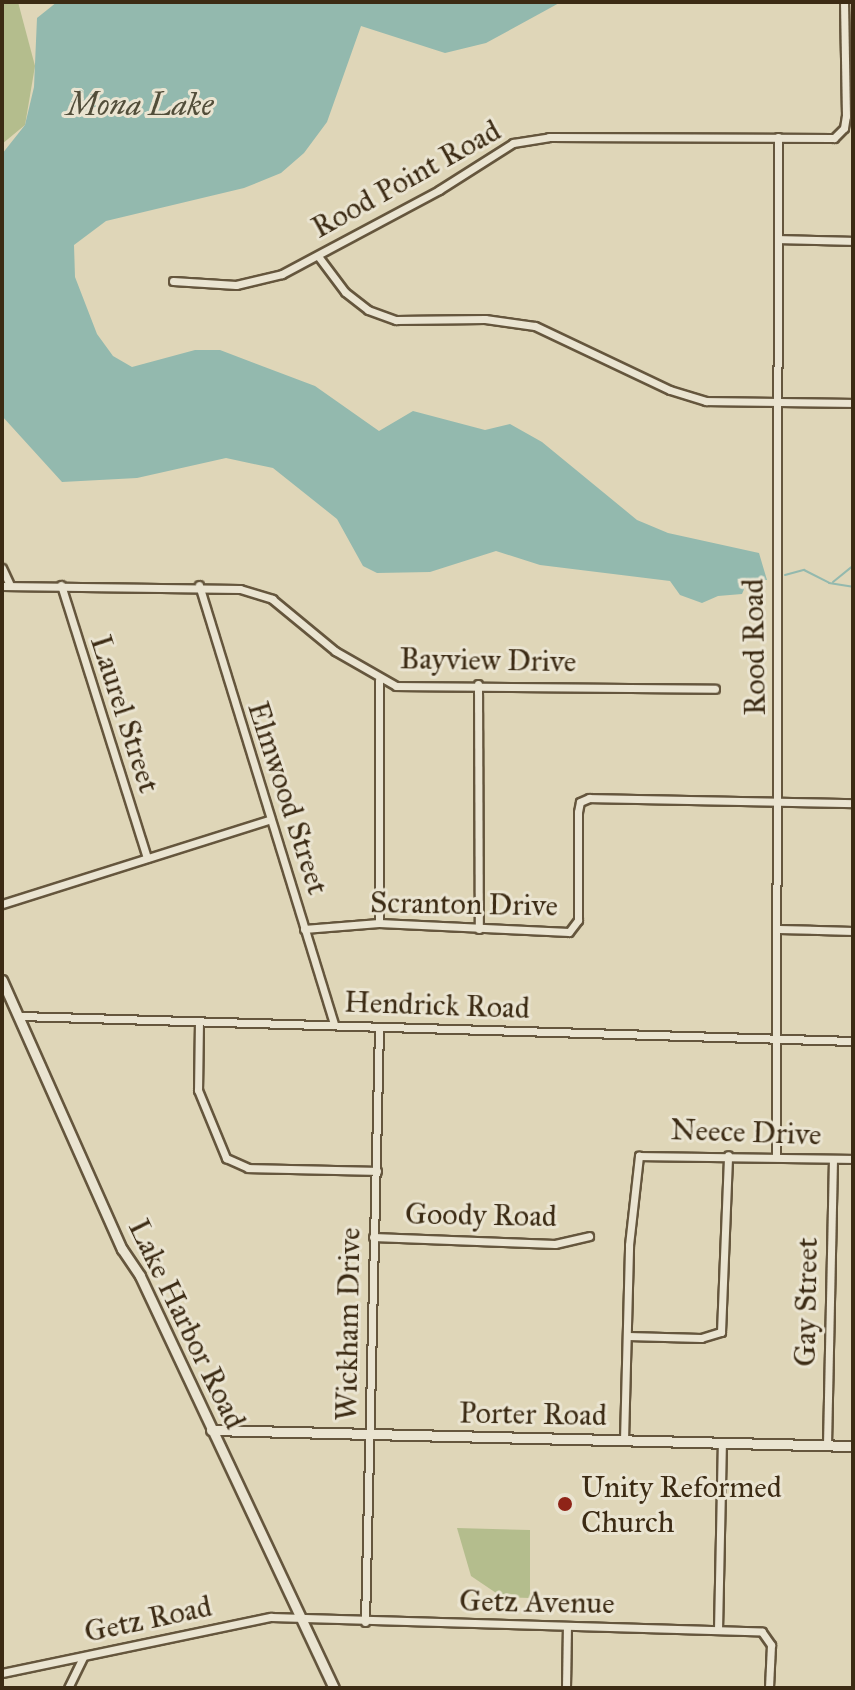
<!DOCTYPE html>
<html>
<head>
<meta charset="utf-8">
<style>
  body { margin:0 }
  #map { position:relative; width:855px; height:1690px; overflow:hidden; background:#dfd6b8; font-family:"IM FELL Great Primer",serif }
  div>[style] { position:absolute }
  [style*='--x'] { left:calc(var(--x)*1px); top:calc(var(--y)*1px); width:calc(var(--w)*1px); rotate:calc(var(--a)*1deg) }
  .green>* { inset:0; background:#b4bd8d }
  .water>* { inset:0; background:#93b9ae }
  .stream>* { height:2px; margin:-1px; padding:0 1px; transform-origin:1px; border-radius:1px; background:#93b9ae }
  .roads { filter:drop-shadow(2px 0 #65563d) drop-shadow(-2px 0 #65563d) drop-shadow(0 2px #65563d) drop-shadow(0 -2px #65563d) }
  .minor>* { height:7px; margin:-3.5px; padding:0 3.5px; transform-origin:3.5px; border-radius:3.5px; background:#eae4d1 }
  .tertiary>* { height:9px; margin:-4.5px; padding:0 4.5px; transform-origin:4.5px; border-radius:4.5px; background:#eae4d1 }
  .dots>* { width:22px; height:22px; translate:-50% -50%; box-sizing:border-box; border:4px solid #eae4d1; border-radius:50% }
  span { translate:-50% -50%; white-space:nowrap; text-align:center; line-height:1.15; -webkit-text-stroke:6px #eae4d1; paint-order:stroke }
  .street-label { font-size:30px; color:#3c2b14 }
  .poi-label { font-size:30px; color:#3c2b14 }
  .left { translate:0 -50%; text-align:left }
  .water-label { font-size:32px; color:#524e3a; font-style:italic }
  .frame { position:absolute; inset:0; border:4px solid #3c2b14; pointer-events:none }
</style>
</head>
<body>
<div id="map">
  <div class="green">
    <div style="clip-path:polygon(2px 2px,18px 2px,35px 66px,25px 125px,2px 144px)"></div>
    <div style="clip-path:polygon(457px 1528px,530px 1530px,530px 1598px,502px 1597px,471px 1576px)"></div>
  </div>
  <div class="water">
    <div style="clip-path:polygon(57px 2px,561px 2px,486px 43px,445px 53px,361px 26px,327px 122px,304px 153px,281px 173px,244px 188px,106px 221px,74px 245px,75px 277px,97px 334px,113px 356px,132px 367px,195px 350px,220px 350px,315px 386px,379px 431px,413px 411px,485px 430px,510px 424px,542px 442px,637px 520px,668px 533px,759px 553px,767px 580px,748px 580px,742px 594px,718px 596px,702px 603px,680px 595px,670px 581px,540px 565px,496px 551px,430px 572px,377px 573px,363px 566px,337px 519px,273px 468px,226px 458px,137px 478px,62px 482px,2px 416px,2px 154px,25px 125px,34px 87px,37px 18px)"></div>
  </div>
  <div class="stream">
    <div style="--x:785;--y:575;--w:20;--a:-15"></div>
    <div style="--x:804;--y:570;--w:28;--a:27"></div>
    <div style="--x:829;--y:583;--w:24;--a:9"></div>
    <div style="--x:833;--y:582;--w:26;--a:-39"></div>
  </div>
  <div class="roads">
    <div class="minor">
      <div style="--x:779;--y:239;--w:74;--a:1.5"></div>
      <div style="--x:318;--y:256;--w:45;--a:53.1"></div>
      <div style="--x:345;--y:292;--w:29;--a:38"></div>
      <div style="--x:368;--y:310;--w:30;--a:20"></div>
      <div style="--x:396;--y:320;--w:89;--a:-0.6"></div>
      <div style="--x:485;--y:319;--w:50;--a:8"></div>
      <div style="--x:535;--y:326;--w:149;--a:25.4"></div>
      <div style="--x:670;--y:390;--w:38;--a:17"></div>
      <div style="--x:706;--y:401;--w:147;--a:0.8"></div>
      <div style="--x:173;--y:281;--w:63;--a:3.6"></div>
      <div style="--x:236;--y:285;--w:47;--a:-13.4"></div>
      <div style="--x:282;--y:274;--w:178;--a:-28.1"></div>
      <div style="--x:439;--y:190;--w:88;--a:-32.4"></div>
      <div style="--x:513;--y:143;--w:36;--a:-9"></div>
      <div style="--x:549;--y:137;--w:285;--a:0.2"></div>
      <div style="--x:834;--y:138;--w:14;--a:-45"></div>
      <div style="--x:844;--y:128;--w:12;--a:-81"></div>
      <div style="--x:846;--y:116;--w:114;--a:-91"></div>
      <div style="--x:2;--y:568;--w:17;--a:65"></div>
      <div style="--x:61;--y:585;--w:286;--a:72.5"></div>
      <div style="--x:199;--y:585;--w:460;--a:72.9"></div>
      <div style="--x:2;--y:586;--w:238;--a:0.7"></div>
      <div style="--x:240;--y:589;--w:34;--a:17"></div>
      <div style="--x:272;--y:599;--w:82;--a:39.5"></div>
      <div style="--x:335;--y:651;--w:70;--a:29.8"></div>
      <div style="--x:396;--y:686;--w:319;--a:0.5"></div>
      <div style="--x:478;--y:684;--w:245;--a:89.8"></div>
      <div style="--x:2;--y:904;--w:280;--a:-17.5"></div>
      <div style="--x:379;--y:923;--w:243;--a:-90"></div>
      <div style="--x:304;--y:929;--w:75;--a:-4.6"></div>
      <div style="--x:379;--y:923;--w:190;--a:2.7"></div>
      <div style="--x:569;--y:932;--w:15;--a:-53"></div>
      <div style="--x:578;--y:920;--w:108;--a:-90"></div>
      <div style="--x:578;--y:812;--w:10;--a:-79"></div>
      <div style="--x:580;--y:802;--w:10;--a:-24"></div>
      <div style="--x:589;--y:798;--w:264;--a:1.1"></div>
      <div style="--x:779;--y:929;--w:74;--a:1.5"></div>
      <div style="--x:20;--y:1016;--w:833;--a:1.72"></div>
      <div style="--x:199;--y:1021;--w:69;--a:90.8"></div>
      <div style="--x:198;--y:1090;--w:74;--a:67.6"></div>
      <div style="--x:226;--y:1158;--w:24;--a:24"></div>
      <div style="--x:248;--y:1168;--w:129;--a:1.3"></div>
      <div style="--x:776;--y:1156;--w:1019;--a:-89.89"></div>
      <div style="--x:373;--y:1237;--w:182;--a:2.2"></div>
      <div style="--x:555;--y:1244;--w:35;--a:-13"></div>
      <div style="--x:628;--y:1336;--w:73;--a:1.6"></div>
      <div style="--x:701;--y:1338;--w:21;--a:-17"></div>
      <div style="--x:721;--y:1332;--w:177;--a:-87.7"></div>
      <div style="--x:624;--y:1440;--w:195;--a:-88.5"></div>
      <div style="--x:629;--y:1245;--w:90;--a:-83.6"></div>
      <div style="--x:639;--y:1156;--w:214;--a:0.8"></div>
      <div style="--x:827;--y:1445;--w:286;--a:-88.8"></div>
      <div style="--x:365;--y:1622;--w:595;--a:-88.65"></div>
      <div style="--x:718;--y:1630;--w:187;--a:-88.8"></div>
      <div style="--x:2;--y:1673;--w:275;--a:-11.8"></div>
      <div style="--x:271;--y:1617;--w:491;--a:1.7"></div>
      <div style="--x:762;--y:1632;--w:16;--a:55"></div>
      <div style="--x:771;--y:1645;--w:43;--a:92.7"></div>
      <div style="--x:68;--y:1688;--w:34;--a:-64"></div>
      <div style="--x:566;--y:1688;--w:61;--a:-89.1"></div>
    </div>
    <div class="tertiary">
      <div style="--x:2;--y:980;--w:295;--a:66"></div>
      <div style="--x:122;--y:1249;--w:32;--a:56"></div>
      <div style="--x:140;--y:1276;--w:455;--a:64.8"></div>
      <div style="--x:211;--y:1430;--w:642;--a:1.43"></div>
    </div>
  </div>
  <div class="dots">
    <div style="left:565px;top:1504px;background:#8f2418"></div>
  </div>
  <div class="street-label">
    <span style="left:406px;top:179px;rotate:-29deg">Rood Point Road</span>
    <span style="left:754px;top:647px;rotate:-91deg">Rood Road</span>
    <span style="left:488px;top:660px;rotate:1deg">Bayview Drive</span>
    <span style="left:125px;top:714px;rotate:72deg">Laurel Street</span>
    <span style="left:288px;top:798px;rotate:72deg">Elmwood Street</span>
    <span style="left:464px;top:904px;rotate:1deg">Scranton Drive</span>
    <span style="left:437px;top:1005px;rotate:2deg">Hendrick Road</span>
    <span style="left:746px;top:1132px;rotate:2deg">Neece Drive</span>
    <span style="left:481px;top:1215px;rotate:1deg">Goody Road</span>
    <span style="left:806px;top:1302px;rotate:-89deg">Gay Street</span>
    <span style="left:187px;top:1324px;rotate:64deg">Lake Harbor Road</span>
    <span style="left:348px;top:1324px;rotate:-89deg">Wickham Drive</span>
    <span style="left:533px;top:1414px;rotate:1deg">Porter Road</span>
    <span style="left:537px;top:1602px;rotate:1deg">Getz Avenue</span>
    <span style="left:148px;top:1619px;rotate:-12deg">Getz Road</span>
  </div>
  <div class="poi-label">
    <span class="left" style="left:581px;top:1504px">Unity Reformed<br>Church</span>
  </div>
  <div class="water-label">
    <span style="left:140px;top:105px">Mona Lake</span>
  </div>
  <div class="frame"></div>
</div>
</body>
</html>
